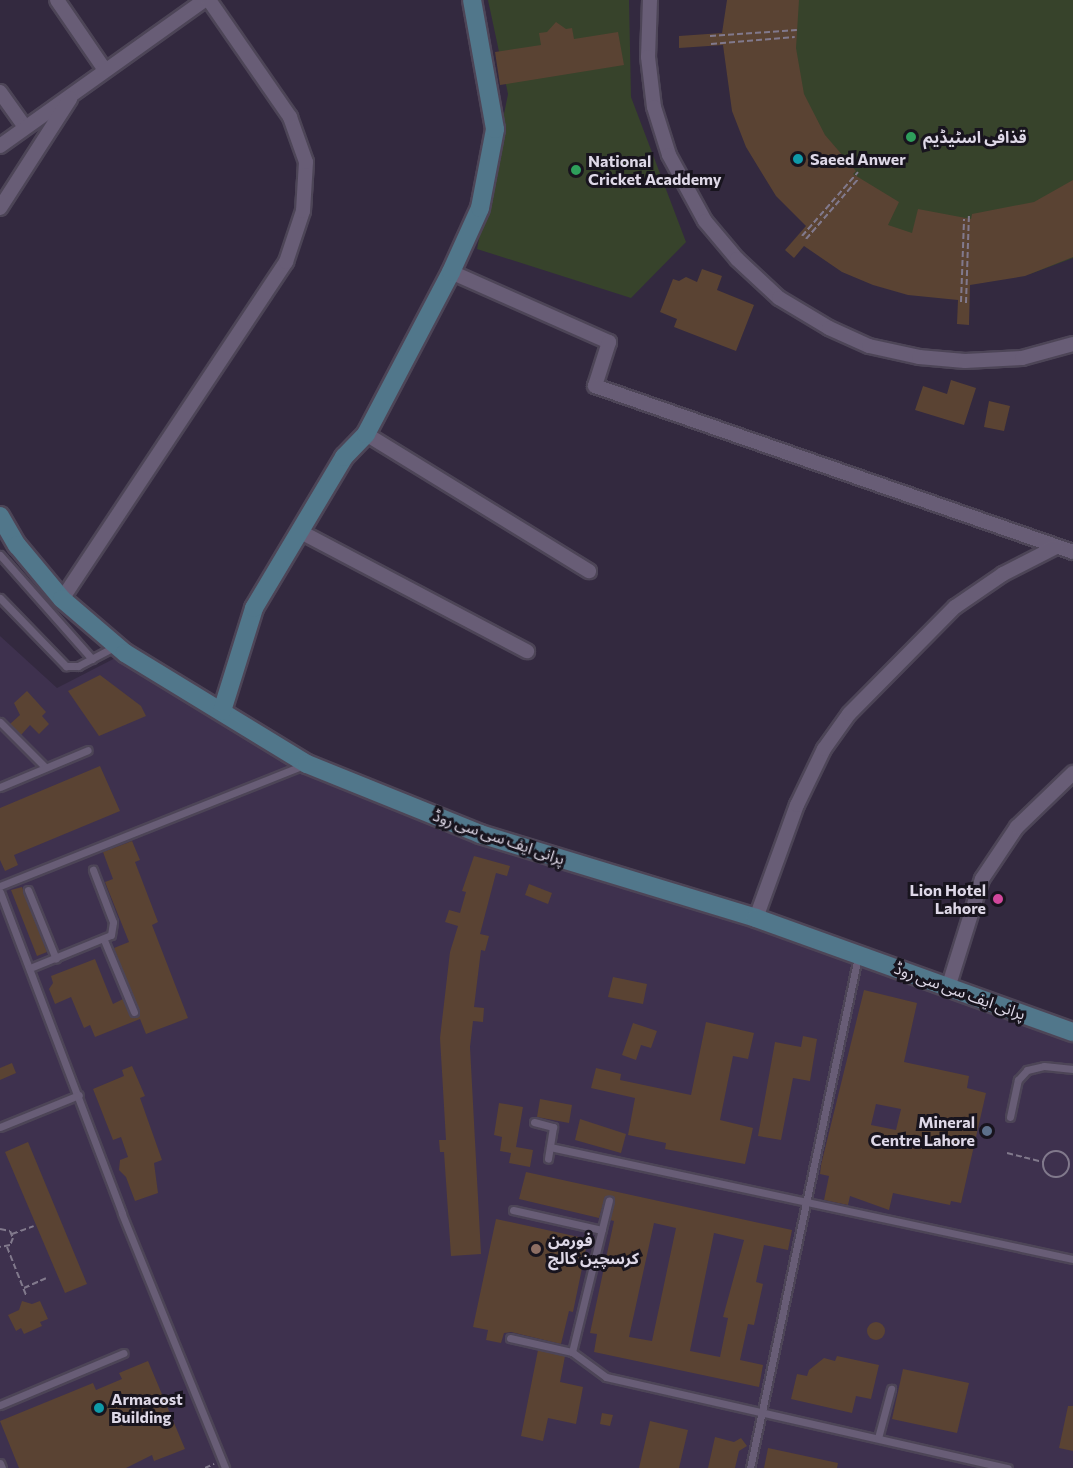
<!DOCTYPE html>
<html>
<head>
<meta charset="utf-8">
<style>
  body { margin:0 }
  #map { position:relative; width:1073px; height:1468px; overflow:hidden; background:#33293f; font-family:Commissioner,"Noto Sans Arabic",sans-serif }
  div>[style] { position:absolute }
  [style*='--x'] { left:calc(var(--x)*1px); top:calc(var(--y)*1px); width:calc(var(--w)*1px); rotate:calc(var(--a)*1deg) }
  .built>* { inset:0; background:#3e314e }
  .green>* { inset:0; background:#37432b }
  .building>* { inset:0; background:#5a4333 }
  .round { border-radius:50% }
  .path>* { height:2px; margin-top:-1px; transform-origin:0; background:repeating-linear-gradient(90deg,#81798c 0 6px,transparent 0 9px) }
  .path>.ring { margin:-1px; padding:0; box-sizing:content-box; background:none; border:2px solid #81798c; border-radius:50% }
  .roads { filter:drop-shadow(2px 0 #4d4557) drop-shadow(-2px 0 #4d4557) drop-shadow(0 2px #4d4557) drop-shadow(0 -2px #4d4557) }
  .lane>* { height:7px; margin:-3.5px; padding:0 3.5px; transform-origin:3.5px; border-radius:3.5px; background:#685d76 }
  .street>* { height:14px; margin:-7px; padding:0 7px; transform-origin:7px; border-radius:7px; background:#685d76 }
  .secondary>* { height:18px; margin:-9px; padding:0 9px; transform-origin:9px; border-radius:9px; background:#51778b }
  .dots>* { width:16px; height:16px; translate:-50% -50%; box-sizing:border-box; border:3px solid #18141e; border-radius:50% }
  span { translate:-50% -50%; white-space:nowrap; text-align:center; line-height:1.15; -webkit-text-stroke:6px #18141e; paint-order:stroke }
  .poi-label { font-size:16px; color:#ded8e7; font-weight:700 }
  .left { translate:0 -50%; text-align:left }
  .right { translate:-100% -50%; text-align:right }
  .street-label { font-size:16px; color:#ded8e7 }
</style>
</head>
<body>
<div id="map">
  <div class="built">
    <div style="clip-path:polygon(0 636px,57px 688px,125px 653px,307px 764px,480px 834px,1073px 1029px,1073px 1468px,0 1468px)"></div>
  </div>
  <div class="green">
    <div style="clip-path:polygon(488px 0,629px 0,631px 97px,686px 242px,631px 298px,477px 249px,508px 94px)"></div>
    <div style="clip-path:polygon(730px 0,1073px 0,1073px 258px,1030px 274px,902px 271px)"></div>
  </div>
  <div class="building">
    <div style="clip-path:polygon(727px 0,799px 0,796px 48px,804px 94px,825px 135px,856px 171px,853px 174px,899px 202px,888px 225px,912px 233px,918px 209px,971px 219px,972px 214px,1034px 202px,1073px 180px,1073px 257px,1025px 276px,970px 285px,969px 325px,957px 324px,958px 300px,908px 295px,873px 285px,842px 272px,804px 246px,794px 258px,785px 250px,806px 226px,776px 196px,746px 147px,732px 111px,723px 45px,679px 48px,679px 36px,722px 33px)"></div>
    <div style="clip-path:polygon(556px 22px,566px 29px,572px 28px,574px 39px,618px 32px,624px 65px,500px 85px,495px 52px,541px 45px,539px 33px,547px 32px)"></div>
    <div style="clip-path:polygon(702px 269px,722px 276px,717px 290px,754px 305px,736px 351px,674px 327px,677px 319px,660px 312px,673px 279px,679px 281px,686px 277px,697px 282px)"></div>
    <div style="clip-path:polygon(951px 380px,976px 388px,964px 425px,915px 410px,923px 386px,947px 394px)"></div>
    <div style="clip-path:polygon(989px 401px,1010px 406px,1004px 431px,984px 427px)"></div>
    <div style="clip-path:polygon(100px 675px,141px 706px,146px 716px,99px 736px,68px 691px)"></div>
    <div style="clip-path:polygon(27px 691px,46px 712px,42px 716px,49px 724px,39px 734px,30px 725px,21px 735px,10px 724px,20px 715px,14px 703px)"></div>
    <div style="clip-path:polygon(100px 766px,120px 811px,14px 855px,18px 865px,5px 871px,0 860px,0 808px)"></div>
    <div style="clip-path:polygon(132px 841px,140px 860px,135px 862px,158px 922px,152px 925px,188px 1018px,146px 1034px,140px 1019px,95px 1037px,90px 1025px,84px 1028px,71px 997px,55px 1004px,49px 989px,53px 983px,51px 976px,95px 959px,113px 1004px,123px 999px,130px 1016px,139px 1015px,114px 948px,129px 942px,105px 882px,113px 879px,103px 852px)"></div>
    <div style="clip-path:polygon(474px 856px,510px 866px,507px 876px,496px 873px,480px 934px,489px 936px,485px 951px,481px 950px,474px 1007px,484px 1008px,483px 1022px,473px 1021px,470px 1047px,481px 1254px,451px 1256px,444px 1152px,440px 1152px,439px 1140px,446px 1140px,440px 1038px,450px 952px,458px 926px,445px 922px,449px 910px,460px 913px,466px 892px,462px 891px)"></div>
    <div style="clip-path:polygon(529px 884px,552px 893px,548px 904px,525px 895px)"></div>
    <div style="clip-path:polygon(22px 887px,47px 952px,37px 956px,11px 890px)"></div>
    <div style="clip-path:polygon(613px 977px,647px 984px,643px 1004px,608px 997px)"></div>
    <div style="clip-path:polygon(evenodd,864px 990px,917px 1003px,904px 1062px,969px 1076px,967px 1088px,986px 1093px,961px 1203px,951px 1201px,950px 1205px,893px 1193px,889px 1210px,850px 1196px,848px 1205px,824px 1200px,829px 1176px,820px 1174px,821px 1165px,864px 990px,876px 1104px,901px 1109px,896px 1130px,871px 1125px,876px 1104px)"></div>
    <div style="clip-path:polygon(706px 1022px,754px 1033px,748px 1059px,733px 1056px,720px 1120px,753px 1128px,745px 1164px,665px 1149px,666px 1143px,628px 1135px,635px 1098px,591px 1088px,596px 1068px,621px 1074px,620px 1080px,691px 1095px)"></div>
    <div style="clip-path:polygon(633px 1023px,657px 1031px,651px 1048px,641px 1045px,636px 1060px,622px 1055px)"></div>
    <div style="clip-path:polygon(803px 1036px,817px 1039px,810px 1081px,793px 1078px,781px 1140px,758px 1136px,775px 1042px,801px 1047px)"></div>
    <div style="clip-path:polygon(12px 1063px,16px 1073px,0 1080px,0 1068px)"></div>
    <div style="clip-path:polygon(132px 1066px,145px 1096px,140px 1098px,162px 1160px,154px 1163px,158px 1193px,135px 1201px,126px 1177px,119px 1170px,120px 1160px,128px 1157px,121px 1137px,113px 1140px,93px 1089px,124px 1076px,122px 1070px)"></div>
    <div style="clip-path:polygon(540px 1099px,572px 1105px,569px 1123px,537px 1117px)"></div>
    <div style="clip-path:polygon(499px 1103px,523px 1107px,516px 1147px,533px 1150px,530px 1167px,509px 1163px,511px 1153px,500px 1151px,502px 1137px,494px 1135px)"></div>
    <div style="clip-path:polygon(580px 1119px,626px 1134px,621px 1153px,575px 1140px)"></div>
    <div style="clip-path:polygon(28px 1142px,87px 1284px,65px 1293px,5px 1152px)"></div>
    <div style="clip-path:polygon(evenodd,526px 1172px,792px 1230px,788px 1250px,764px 1245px,756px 1282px,763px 1284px,754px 1325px,748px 1324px,740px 1360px,763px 1365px,759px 1387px,594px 1352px,597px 1334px,590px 1333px,614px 1221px,610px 1220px,614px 1198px,605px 1197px,599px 1218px,519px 1199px,526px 1172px,654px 1223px,676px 1228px,652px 1341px,629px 1337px,654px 1223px,526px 1172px,714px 1233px,744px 1240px,723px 1317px,728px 1318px,720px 1357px,690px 1351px,714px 1233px)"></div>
    <div style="clip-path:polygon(496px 1219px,588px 1239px,573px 1312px,569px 1311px,561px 1344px,511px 1332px,504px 1333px,501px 1343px,486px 1340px,488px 1330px,473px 1327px)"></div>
    <div style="clip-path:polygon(22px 1301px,32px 1304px,40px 1301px,48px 1319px,40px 1322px,42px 1326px,24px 1334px,21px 1328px,16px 1331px,8px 1315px,19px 1310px)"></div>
    <div class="round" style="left:867px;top:1322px;width:18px;height:18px"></div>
    <div style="clip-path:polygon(538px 1350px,565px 1356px,560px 1382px,583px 1387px,576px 1424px,548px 1418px,543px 1441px,521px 1436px)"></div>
    <div style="clip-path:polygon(837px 1356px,879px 1365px,871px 1399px,856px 1396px,852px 1413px,791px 1399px,797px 1374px,807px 1376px,809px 1370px,824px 1358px,835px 1361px)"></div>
    <div style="clip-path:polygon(148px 1361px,185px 1449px,154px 1461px,152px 1455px,126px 1468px,19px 1468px,0 1421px,93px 1383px,96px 1390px,122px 1379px,119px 1373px)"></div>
    <div style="clip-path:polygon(903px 1369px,969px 1383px,957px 1433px,892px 1419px)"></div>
    <div style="clip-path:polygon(1068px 1406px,1073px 1406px,1073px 1451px,1059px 1448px)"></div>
    <div style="clip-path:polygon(602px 1413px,613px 1415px,610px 1426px,600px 1424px)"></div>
    <div style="clip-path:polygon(650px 1421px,688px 1430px,679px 1468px,639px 1468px)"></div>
    <div style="clip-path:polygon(715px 1437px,734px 1442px,741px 1438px,747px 1446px,739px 1451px,735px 1468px,708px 1468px)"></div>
    <div style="clip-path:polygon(768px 1448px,838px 1463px,837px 1468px,764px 1468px)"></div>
  </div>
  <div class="path">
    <div style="--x:710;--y:36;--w:87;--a:-3.9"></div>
    <div style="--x:711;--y:44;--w:84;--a:-4.8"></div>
    <div style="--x:802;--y:236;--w:85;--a:-48.8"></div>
    <div style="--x:806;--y:239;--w:81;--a:-49"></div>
    <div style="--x:961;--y:302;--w:83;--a:-87.9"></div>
    <div style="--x:966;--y:303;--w:89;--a:-88.1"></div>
    <div class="ring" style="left:1043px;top:1151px;width:24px;height:24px"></div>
    <div style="--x:1007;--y:1153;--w:38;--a:14"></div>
    <div style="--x:0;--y:1229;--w:10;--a:11"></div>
    <div style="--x:10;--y:1231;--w:8;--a:67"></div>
    <div style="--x:13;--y:1238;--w:8;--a:113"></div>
    <div style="--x:10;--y:1245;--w:10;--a:169"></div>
    <div style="--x:12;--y:1234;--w:23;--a:-20"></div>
    <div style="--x:7;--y:1247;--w:52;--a:68.4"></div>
    <div style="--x:24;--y:1288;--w:24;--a:-24"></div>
    <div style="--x:205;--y:1468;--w:10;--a:-24"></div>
  </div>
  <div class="roads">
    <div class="lane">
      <div style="--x:0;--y:555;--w:139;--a:48.5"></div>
      <div style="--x:0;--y:598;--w:95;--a:45.9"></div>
      <div style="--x:66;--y:666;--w:12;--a:0"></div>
      <div style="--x:78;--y:666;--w:41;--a:-27.8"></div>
      <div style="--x:0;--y:722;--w:64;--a:45"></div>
      <div style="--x:0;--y:787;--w:95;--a:-22.8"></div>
      <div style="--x:0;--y:886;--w:327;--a:-21.7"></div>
      <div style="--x:28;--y:890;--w:74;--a:67.9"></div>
      <div style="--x:0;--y:892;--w:344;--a:69.2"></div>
      <div style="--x:122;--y:1214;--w:274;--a:67.9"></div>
      <div style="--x:104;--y:940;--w:78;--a:67.4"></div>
      <div style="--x:30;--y:968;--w:87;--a:-22.2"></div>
      <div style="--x:111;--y:935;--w:13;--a:-81"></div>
      <div style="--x:113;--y:922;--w:56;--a:-111"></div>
      <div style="--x:1010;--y:1117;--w:38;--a:-78"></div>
      <div style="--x:1018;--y:1080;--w:13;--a:-48"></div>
      <div style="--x:1027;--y:1070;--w:17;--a:-13"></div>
      <div style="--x:1044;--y:1066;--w:29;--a:6"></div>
      <div style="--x:534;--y:1122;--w:20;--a:15"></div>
      <div style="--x:553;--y:1127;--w:32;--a:99"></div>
      <div style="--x:0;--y:1127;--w:85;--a:-22.1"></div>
      <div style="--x:550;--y:1147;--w:535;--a:12.09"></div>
      <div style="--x:513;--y:1210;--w:91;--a:12.7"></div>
      <div style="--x:510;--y:1338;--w:64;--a:12.7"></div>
      <div style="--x:572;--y:1352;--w:42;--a:36.3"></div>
      <div style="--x:606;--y:1377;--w:412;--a:12.8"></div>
      <div style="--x:572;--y:1352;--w:156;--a:-76.3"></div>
      <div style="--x:0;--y:1405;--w:134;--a:-22.8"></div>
      <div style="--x:878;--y:1438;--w:51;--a:-75.1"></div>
      <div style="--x:0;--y:1463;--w:5;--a:68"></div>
      <div style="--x:750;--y:1468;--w:522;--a:-78.07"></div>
    </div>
    <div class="street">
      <div style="--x:57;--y:0;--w:85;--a:55.6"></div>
      <div style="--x:650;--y:0;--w:57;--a:92"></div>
      <div style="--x:648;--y:57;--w:50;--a:83.2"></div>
      <div style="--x:654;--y:107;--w:50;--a:72.6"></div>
      <div style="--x:669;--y:155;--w:75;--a:61.4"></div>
      <div style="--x:705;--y:221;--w:50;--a:49.9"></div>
      <div style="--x:737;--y:259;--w:57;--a:42.9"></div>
      <div style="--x:779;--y:298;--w:58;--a:31"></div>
      <div style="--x:829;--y:328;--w:44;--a:24.2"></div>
      <div style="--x:869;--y:346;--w:51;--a:12.4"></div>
      <div style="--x:919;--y:357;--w:46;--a:5"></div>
      <div style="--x:965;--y:361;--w:57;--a:-3"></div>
      <div style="--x:1022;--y:358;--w:53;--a:-15.4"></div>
      <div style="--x:0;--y:92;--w:43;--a:54.5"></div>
      <div style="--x:0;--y:146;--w:252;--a:-35.5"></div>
      <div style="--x:0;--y:208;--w:130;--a:-57.3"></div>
      <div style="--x:451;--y:272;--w:173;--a:23.9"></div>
      <div style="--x:609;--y:342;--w:46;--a:107.7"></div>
      <div style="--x:595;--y:386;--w:506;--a:19.15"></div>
      <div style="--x:366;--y:434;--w:262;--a:31.6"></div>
      <div style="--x:299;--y:531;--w:258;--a:27.8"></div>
      <div style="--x:62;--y:599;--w:405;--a:-56.4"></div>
      <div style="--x:286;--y:262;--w:54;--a:-71.6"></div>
      <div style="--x:303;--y:211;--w:49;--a:-86.5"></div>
      <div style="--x:306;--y:162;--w:48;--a:-109.6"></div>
      <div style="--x:290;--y:117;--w:142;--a:-124.7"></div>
      <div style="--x:756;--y:918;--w:120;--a:-70.1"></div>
      <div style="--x:797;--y:805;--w:62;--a:-64.3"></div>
      <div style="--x:824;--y:749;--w:43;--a:-54.5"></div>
      <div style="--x:849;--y:714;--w:151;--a:-45.3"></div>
      <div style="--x:955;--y:607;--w:58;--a:-34.5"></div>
      <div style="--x:1003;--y:574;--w:59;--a:-27"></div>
      <div style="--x:948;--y:988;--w:114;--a:-72.7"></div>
      <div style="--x:982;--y:879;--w:63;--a:-56.1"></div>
      <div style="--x:1017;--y:827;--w:78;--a:-44"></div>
    </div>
    <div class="secondary">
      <div style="--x:0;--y:516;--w:34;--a:60"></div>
      <div style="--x:17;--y:545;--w:70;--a:50.2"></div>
      <div style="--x:62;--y:599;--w:83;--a:40.6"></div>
      <div style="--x:125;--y:653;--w:213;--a:31.4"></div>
      <div style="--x:307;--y:764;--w:187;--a:22"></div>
      <div style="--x:480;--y:834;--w:288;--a:16.9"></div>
      <div style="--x:756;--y:918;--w:337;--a:19.8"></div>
      <div style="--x:222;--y:711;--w:108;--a:-72.7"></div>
      <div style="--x:254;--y:608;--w:176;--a:-59.2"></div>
      <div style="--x:344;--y:457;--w:32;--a:-46"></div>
      <div style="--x:366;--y:434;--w:183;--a:-62.3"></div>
      <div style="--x:451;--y:272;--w:70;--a:-65.6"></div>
      <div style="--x:480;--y:208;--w:80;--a:-79.2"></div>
      <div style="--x:495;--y:129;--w:131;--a:-100.1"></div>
    </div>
  </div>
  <div class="dots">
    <div style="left:911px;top:137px;background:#2e9e5b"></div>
    <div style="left:798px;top:159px;background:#0f9aa8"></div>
    <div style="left:576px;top:170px;background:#2e9e5b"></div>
    <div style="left:998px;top:899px;background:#d1479c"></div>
    <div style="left:987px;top:1131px;background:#5c6f8a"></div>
    <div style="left:536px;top:1249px;background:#8d6e63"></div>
    <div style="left:99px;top:1408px;background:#0f9aa8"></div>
  </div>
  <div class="poi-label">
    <span class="left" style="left:923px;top:137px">قذافی اسٹیڈیم</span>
    <span class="left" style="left:810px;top:159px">Saeed Anwer</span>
    <span class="left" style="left:588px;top:170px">National<br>Cricket Acaddemy</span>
    <span class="right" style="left:986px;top:899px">Lion Hotel<br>Lahore</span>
    <span class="right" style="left:975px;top:1131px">Mineral<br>Centre Lahore</span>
    <span class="left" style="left:548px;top:1249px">فورمن<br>کرسچین کالج</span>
    <span class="left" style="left:111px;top:1408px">Armacost<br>Building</span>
  </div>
  <div class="street-label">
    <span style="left:499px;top:837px;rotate:19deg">پرانی ایف سی سی روڈ</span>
    <span style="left:960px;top:991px;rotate:20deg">پرانی ایف سی سی روڈ</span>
  </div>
</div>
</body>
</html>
